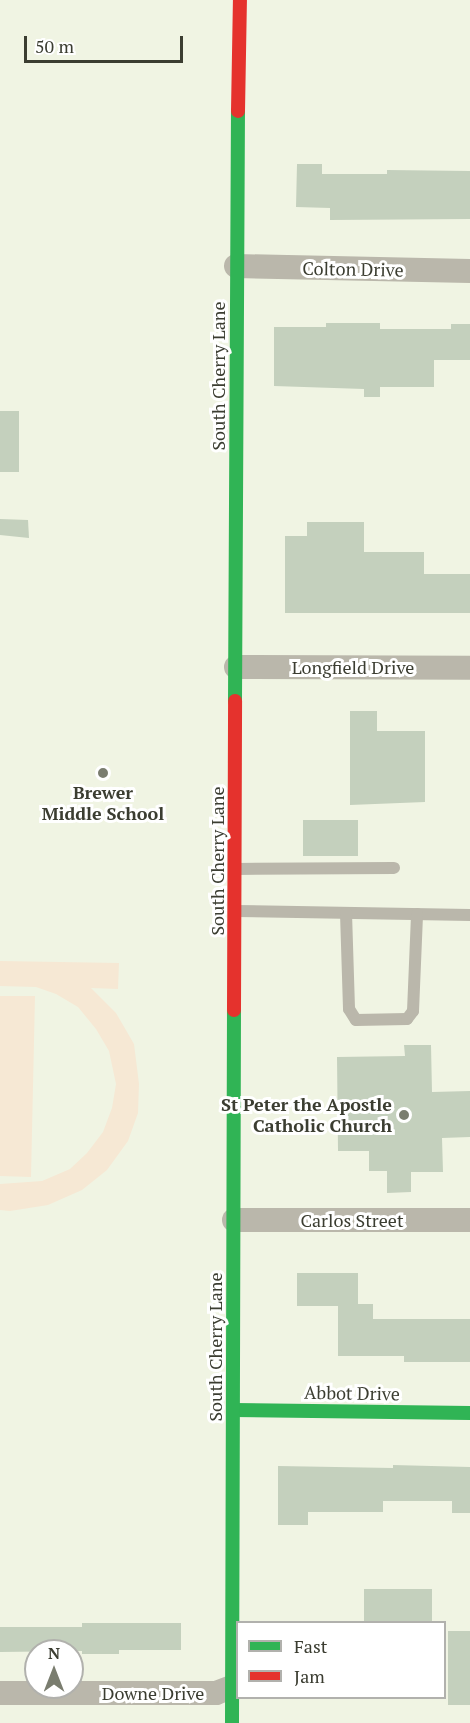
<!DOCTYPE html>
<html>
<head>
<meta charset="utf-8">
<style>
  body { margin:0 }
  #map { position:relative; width:470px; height:1723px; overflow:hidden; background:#f0f4e3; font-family:"PT Serif",serif }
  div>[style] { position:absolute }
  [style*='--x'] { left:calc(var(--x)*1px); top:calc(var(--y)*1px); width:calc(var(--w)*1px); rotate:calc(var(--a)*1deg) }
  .green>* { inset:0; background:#f6e8d4 }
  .building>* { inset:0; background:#c4d0bd }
  .lane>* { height:12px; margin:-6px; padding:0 6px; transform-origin:6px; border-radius:6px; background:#bab7ab }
  .street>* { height:24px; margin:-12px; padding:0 12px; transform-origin:12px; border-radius:12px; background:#bab7ab }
  .fast>* { height:14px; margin:-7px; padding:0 7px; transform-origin:7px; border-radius:7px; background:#30b455 }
  .jam>* { height:14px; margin:-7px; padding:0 7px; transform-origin:7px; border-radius:7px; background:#e5322d }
  .dots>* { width:16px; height:16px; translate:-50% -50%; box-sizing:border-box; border:3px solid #fff; border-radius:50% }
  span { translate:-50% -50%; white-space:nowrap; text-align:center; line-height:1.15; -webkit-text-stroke:6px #fff; paint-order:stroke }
  .street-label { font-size:18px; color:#3b3d31 }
  .poi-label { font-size:18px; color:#3b3d31; font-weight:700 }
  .right { translate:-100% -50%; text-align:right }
  .legend { position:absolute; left:236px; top:1621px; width:210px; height:78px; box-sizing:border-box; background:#fff; border:2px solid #b1b1ad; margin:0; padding:8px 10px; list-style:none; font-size:18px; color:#3b3d31 }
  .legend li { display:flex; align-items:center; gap:12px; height:30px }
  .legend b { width:30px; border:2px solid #b1b1ad }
  .north { position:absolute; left:24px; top:1639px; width:60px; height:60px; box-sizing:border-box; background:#fff; border:2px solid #b1b1ad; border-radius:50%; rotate:0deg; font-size:16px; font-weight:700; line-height:24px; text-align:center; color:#3b3d31 }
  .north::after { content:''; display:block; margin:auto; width:21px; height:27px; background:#7a7d6f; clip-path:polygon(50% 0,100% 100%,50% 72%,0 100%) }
  .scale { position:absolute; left:24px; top:36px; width:159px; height:27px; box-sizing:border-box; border:3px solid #3b3d31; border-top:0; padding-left:8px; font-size:18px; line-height:21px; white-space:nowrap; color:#3b3d31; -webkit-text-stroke:4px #fff; paint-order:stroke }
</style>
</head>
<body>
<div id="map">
  <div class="green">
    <div style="clip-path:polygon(0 961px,119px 963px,118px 989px,91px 988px,116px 1013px,134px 1044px,139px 1084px,138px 1113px,128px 1141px,107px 1170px,82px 1190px,48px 1205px,10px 1211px,0 1210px,0 1184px,42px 1181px,70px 1169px,87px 1153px,103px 1132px,112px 1108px,116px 1084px,109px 1051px,96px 1029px,78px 1007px,56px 994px,36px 987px,0 986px)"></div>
    <div style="clip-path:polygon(0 996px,35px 996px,31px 1177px,0 1176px)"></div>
  </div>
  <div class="building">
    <div style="clip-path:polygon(297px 164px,322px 164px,322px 174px,387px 174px,387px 170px,470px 171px,470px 219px,330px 220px,330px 208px,296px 207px)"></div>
    <div style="clip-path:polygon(326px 323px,380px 323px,380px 329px,451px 329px,451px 324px,470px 324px,470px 360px,434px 360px,434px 387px,380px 387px,380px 397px,364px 397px,364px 389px,274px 386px,274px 327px,326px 327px)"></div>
    <div style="clip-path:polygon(0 411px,19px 411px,19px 472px,0 472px)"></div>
    <div style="clip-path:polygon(0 519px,28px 520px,29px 538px,0 535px)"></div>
    <div style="clip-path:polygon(307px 522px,364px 522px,364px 552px,424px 552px,424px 574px,470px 574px,470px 613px,285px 613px,285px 536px,307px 536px)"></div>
    <div style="clip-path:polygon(350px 711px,377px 711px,377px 731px,425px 731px,425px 802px,350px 805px)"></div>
    <div style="clip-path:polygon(303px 820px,358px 820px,358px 856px,303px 856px)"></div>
    <div style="clip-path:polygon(404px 1045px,431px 1045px,432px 1092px,470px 1091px,470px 1137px,442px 1138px,443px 1172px,411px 1172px,411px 1192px,387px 1193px,387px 1171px,369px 1171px,369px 1151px,338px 1151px,337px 1057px,405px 1056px)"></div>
    <div style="clip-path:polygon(297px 1273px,358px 1273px,358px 1304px,373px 1304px,373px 1319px,470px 1319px,470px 1362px,404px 1362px,404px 1356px,338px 1356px,338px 1306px,297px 1306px)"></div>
    <div style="clip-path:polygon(393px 1465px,470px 1467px,470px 1513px,452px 1513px,452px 1501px,383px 1501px,383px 1512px,308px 1512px,308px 1525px,278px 1525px,278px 1466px,393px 1468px)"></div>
    <div style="clip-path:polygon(364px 1589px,432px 1589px,432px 1623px,364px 1623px)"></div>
    <div style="clip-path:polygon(82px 1623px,181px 1623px,181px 1650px,119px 1650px,119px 1654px,82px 1654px,82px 1651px,0 1652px,0 1627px,82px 1627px)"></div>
    <div style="clip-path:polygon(448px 1631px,470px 1631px,470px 1705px,448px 1705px)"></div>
  </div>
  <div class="lane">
    <div style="--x:236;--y:869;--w:158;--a:-0.4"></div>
    <div style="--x:236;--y:911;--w:234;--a:1"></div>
    <div style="--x:346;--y:913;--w:96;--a:88.2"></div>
    <div style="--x:349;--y:1009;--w:13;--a:58"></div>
    <div style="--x:356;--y:1020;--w:51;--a:-1.1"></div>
    <div style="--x:407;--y:1019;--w:10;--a:-53"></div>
    <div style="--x:413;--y:1011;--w:97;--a:-87.6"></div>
  </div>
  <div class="street">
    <div style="--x:236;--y:266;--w:234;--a:1.2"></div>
    <div style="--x:236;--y:667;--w:234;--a:0.2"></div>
    <div style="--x:234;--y:1220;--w:236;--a:0"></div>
    <div style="--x:0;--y:1693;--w:216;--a:0"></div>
    <div style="--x:216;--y:1693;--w:17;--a:-21"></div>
  </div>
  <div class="fast">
    <div style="--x:235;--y:701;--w:590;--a:-89.71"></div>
    <div style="--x:233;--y:1410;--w:237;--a:0.7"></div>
    <div style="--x:232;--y:1723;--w:713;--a:-89.84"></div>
  </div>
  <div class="jam">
    <div style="--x:238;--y:111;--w:111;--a:-89"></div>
    <div style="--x:234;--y:1010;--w:309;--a:-89.8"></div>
  </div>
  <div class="dots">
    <div style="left:103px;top:773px;background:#7a7d6f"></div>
    <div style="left:404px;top:1115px;background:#7a7d6f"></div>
  </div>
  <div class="street-label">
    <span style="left:353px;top:269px;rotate:1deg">Colton Drive</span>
    <span style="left:218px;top:376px;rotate:-90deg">South Cherry Lane</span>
    <span style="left:353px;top:667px">Longfield Drive</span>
    <span style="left:217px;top:861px;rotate:-90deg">South Cherry Lane</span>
    <span style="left:352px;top:1220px">Carlos Street</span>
    <span style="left:215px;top:1347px;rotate:-90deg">South Cherry Lane</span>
    <span style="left:352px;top:1393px;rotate:1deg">Abbot Drive</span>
    <span style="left:153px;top:1693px">Downe Drive</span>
  </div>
  <div class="poi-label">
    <span style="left:103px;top:803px">Brewer<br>Middle School</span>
    <span class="right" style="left:392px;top:1115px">St Peter the Apostle<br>Catholic Church</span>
  </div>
  <ul class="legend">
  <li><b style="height:8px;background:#30b455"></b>Fast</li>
  <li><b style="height:8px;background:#e5322d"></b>Jam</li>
  </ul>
  <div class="north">N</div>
  <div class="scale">50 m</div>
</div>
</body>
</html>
